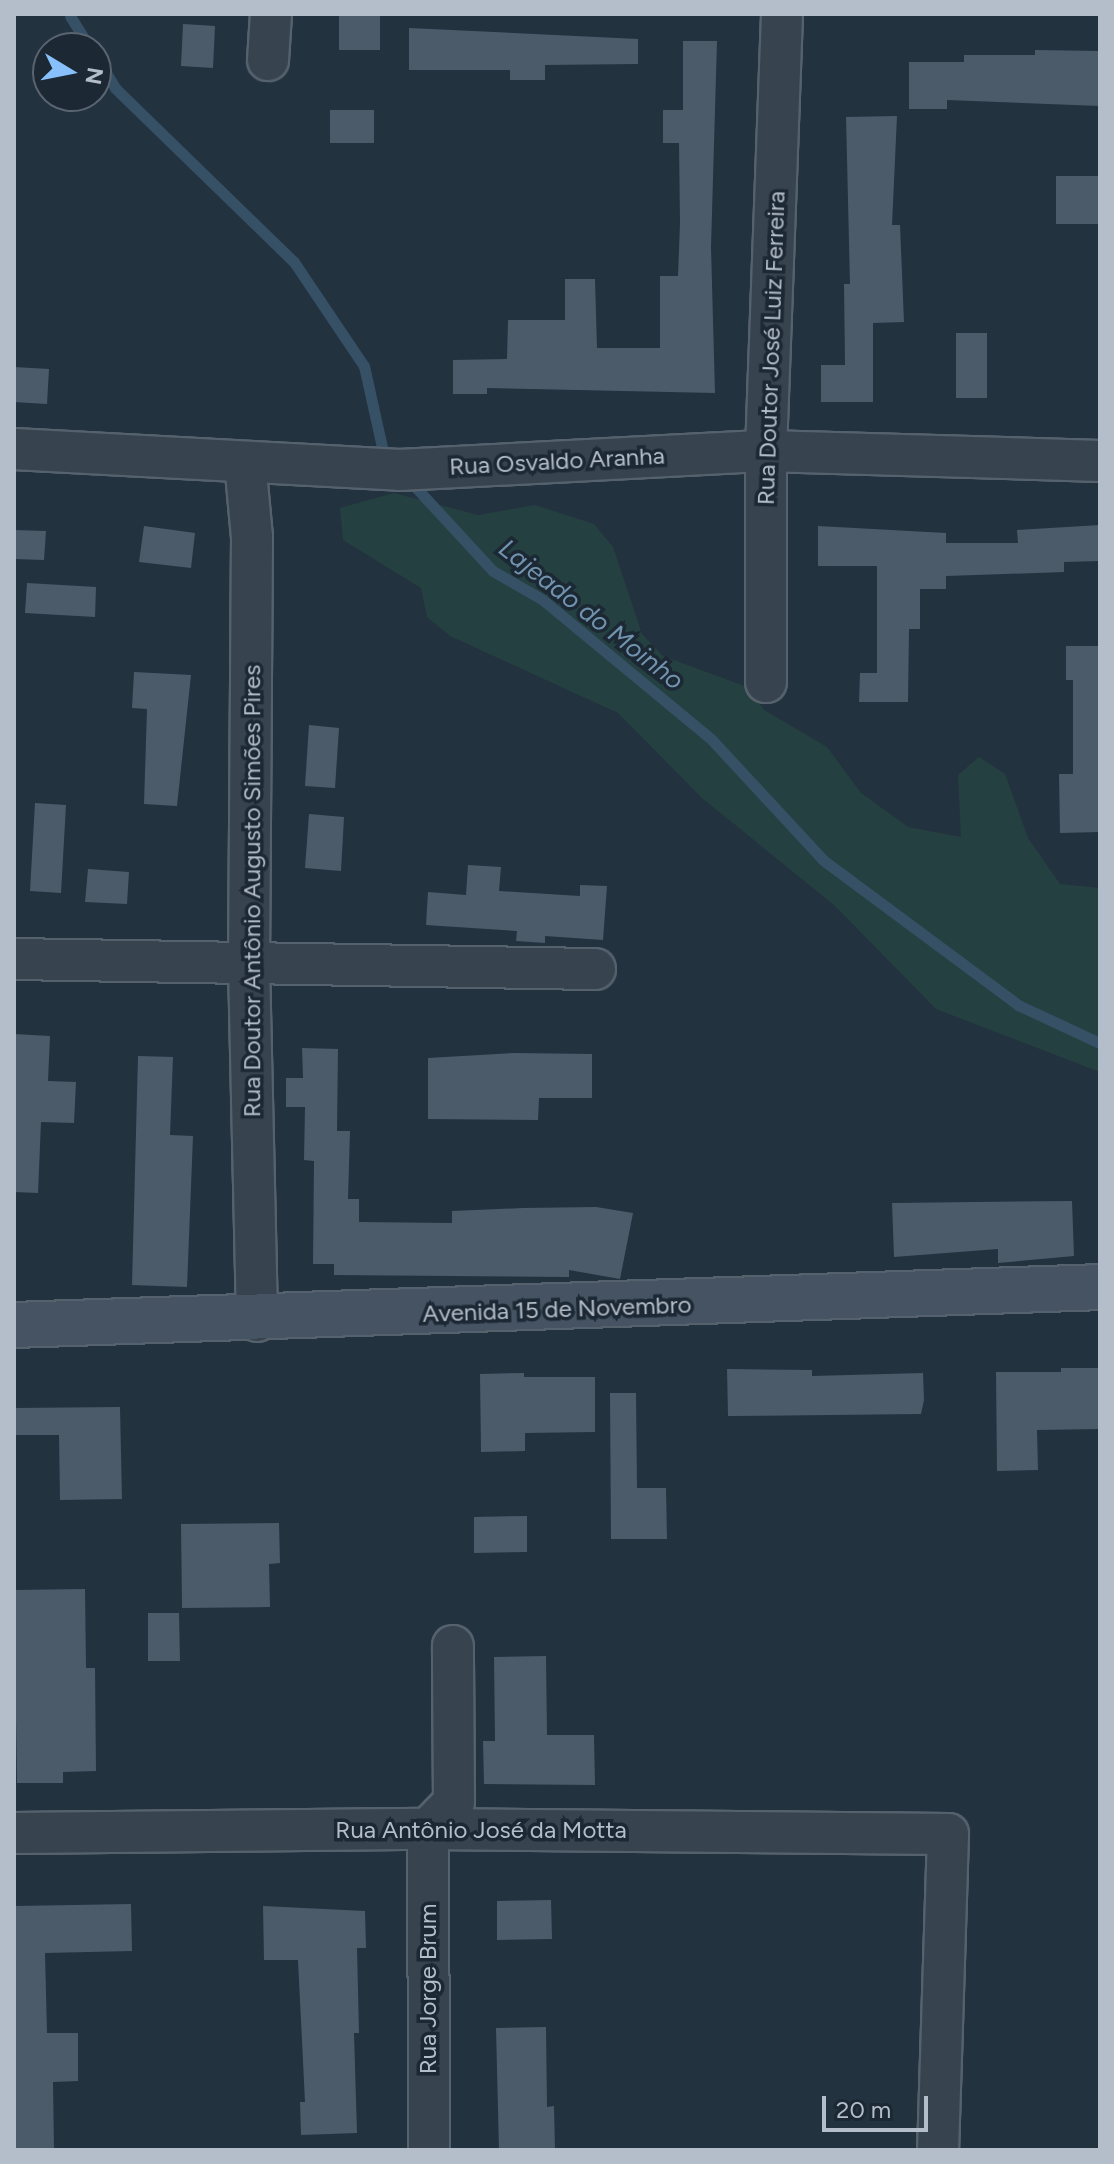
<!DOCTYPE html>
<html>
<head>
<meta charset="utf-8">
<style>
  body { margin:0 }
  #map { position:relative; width:1114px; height:2164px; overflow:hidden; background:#23323f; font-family:Figtree,sans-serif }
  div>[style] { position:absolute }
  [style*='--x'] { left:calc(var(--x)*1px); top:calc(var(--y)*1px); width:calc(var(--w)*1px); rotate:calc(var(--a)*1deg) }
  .green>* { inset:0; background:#254040 }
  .stream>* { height:11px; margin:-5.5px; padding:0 5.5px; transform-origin:5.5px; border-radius:5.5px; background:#365066 }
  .building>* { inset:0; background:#4c5b6a }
  .roads { filter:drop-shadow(2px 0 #55616d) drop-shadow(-2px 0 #55616d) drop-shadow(0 2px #55616d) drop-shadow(0 -2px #55616d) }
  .street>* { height:40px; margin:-20px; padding:0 20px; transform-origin:20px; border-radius:20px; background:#37434f }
  .secondary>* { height:44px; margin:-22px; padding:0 22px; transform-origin:22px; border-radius:22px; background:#455362 }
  span { translate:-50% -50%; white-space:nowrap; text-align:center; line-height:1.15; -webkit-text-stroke:7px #1c2834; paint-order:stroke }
  .street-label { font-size:24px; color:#b4beca }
  .water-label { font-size:26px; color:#7293ae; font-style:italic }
  .frame { position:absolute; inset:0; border:16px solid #b4beca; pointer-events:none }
  .north { position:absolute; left:32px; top:32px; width:80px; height:80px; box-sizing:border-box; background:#1c2834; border:2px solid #596470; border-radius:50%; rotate:100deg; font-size:22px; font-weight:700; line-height:32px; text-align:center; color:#b4beca }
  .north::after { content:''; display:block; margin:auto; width:28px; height:36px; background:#87c0fb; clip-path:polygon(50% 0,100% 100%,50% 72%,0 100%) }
  .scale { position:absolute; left:822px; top:2096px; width:106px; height:36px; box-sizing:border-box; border:4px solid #b4beca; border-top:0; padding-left:10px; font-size:24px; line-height:28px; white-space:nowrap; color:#b4beca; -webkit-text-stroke:6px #1c2834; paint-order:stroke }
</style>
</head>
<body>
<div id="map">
  <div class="green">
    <div style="clip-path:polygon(394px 493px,478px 515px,535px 505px,594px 524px,613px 547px,642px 634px,663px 656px,747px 687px,764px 710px,827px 747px,861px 793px,908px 827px,961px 837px,958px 775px,979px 757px,1005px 774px,1028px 838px,1060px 884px,1100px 888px,1100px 1072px,936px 1009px,834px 905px,702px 798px,618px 713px,450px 636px,427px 617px,421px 588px,343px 540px,340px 508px)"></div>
  </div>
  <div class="stream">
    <div style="--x:70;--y:16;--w:38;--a:58"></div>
    <div style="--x:96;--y:57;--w:36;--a:58"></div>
    <div style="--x:115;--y:88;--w:250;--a:44.2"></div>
    <div style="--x:294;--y:262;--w:125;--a:56.1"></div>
    <div style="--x:364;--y:366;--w:88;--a:77.5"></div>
    <div style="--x:383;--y:452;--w:12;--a:48"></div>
    <div style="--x:408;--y:479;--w:125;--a:47.3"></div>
    <div style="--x:493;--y:571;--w:58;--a:30.1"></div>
    <div style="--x:543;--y:600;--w:219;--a:39.6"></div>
    <div style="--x:712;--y:740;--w:163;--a:47.2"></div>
    <div style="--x:823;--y:860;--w:243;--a:36.6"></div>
    <div style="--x:1018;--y:1005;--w:90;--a:24.9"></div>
  </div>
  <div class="building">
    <div style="clip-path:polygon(339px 14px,380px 14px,380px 50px,339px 50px)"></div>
    <div style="clip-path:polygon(183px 24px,215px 26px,213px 68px,181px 66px)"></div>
    <div style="clip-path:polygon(409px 28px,638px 39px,638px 64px,545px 65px,545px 80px,510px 80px,510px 70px,409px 70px)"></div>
    <div style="clip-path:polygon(683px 41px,717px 41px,711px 247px,715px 393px,487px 388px,487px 394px,453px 394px,453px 360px,507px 359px,508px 320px,565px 320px,565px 279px,595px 279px,597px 348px,660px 348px,660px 276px,678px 276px,680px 223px,679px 143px,663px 143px,663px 110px,683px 110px)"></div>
    <div style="clip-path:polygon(1035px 50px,1100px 51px,1100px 106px,947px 100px,947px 109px,909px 109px,909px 62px,964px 62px,964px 55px,1035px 55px)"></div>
    <div style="clip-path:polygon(330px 110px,374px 110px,374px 143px,330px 143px)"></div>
    <div style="clip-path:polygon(897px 116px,892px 225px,900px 225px,904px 322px,873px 323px,873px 402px,821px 402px,821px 365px,845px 365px,844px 284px,850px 284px,846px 117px)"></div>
    <div style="clip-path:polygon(1056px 176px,1100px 176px,1100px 224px,1056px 224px)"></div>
    <div style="clip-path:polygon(956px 333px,987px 333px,987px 398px,956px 398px)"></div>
    <div style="clip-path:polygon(14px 367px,49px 369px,47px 404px,14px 402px)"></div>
    <div style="clip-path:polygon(1100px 525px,1100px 561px,1064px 562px,1064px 572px,946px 576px,946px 589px,920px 589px,920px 629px,909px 629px,908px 702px,859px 702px,860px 673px,877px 673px,877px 566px,818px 566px,818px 526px,946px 533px,946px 543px,1018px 543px,1017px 530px)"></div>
    <div style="clip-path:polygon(144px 526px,195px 533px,191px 568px,139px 562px)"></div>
    <div style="clip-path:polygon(14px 530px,46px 531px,44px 560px,14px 559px)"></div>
    <div style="clip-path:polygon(27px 583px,96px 587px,95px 617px,25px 613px)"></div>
    <div style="clip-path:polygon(1066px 646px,1100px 646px,1100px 832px,1060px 833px,1059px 774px,1073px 774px,1073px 680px,1066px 680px)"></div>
    <div style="clip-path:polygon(134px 672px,191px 675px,177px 806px,144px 804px,147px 709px,132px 708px)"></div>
    <div style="clip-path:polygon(309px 725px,339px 728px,335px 788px,305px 786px)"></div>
    <div style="clip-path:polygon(35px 803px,66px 805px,61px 893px,30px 891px)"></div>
    <div style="clip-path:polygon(309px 814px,344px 817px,341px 871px,305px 868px)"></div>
    <div style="clip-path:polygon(468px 865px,501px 867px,499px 891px,580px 896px,580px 885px,607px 886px,603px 940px,545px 936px,545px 943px,516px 941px,517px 931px,426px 925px,428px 892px,466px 895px)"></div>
    <div style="clip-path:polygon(88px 869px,129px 872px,127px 904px,85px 902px)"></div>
    <div style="clip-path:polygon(14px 1034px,50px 1036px,48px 1081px,76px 1082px,74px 1123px,41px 1122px,38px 1193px,14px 1192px)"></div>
    <div style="clip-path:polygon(302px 1048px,338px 1049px,337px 1131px,350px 1131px,348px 1199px,359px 1199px,359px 1222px,452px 1223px,452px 1211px,523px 1208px,596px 1207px,633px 1213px,620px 1279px,569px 1270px,569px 1277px,334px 1275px,334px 1264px,313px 1264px,314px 1161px,304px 1160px,305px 1107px,286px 1107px,286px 1078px,303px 1078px)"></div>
    <div style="clip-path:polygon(514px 1053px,592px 1054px,592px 1098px,539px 1098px,538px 1120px,428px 1119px,428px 1058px)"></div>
    <div style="clip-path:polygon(138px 1056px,173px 1057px,170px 1135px,193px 1136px,187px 1287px,132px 1285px)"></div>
    <div style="clip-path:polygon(1072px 1201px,1074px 1256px,998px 1263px,998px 1249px,894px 1257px,892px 1203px)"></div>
    <div style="clip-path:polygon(1061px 1368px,1100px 1368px,1100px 1429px,1037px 1430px,1038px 1470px,997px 1471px,996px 1372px,1061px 1372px)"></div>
    <div style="clip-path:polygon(727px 1369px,812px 1370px,812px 1376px,923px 1373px,924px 1400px,921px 1414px,728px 1416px)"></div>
    <div style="clip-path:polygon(524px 1373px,524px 1377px,595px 1377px,595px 1432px,525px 1433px,525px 1451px,481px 1452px,480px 1374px)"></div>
    <div style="clip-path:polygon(610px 1393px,636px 1393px,637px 1488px,666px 1488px,667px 1539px,611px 1539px)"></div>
    <div style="clip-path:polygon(120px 1407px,122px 1499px,60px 1500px,59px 1435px,14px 1435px,14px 1408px)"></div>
    <div style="clip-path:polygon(527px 1516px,527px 1552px,474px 1553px,474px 1517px)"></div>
    <div style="clip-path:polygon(279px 1523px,280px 1563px,269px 1564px,270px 1607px,182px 1608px,181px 1524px)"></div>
    <div style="clip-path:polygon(85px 1589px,86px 1668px,95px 1668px,96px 1771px,63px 1772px,63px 1783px,17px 1783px,14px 1590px)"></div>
    <div style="clip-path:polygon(148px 1613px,179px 1613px,180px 1661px,148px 1661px)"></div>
    <div style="clip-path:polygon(546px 1656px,547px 1735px,594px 1735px,595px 1785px,484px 1784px,483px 1741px,495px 1741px,494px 1657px)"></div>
    <div style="clip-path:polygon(551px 1900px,552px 1939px,497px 1940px,497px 1901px)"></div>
    <div style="clip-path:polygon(131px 1904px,132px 1951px,45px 1953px,47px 2033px,78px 2033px,78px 2081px,53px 2082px,54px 2150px,14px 2150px,14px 1906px)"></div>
    <div style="clip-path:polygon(263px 1906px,365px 1911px,366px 1948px,357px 1948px,359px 2033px,354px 2033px,357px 2133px,301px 2135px,300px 2102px,305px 2102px,298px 1960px,264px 1960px)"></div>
    <div style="clip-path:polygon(546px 2027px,547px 2107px,554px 2106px,555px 2150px,499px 2150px,496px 2028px)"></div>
  </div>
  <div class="roads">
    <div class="street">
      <div style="--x:268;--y:60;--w:46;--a:-86.3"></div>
      <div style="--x:14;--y:449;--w:386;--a:3.1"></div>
      <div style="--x:399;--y:470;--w:367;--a:-3"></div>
      <div style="--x:766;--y:451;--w:334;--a:1.7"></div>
      <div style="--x:245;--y:462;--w:75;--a:84.7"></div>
      <div style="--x:252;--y:537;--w:428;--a:90.4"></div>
      <div style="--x:249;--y:965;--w:356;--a:88.7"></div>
      <div style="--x:766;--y:682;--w:231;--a:-90"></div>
      <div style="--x:766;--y:451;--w:437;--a:-87.9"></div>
      <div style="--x:14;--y:959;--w:581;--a:0.99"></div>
      <div style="--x:428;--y:1829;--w:321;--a:89.8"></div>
      <div style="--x:428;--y:1829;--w:37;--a:-46"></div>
      <div style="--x:454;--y:1802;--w:156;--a:-90.4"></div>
      <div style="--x:14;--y:1833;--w:414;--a:-0.6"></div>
      <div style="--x:428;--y:1829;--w:520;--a:0.55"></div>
      <div style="--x:948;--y:1834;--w:316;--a:91.8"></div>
    </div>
    <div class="secondary">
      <div style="--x:14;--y:1325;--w:1087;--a:-2"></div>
    </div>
  </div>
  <div class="street-label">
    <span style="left:771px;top:348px;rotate:-88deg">Rua Doutor José Luiz Ferreira</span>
    <span style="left:557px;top:461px;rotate:-3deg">Rua Osvaldo Aranha</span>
    <span style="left:252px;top:891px;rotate:-90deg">Rua Doutor Antônio Augusto Simões Pires</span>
    <span style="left:557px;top:1309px;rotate:-2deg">Avenida 15 de Novembro</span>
    <span style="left:481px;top:1830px">Rua Antônio José da Motta</span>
    <span style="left:428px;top:1989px;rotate:-90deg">Rua Jorge Brum</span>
  </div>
  <div class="water-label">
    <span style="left:591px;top:615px;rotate:38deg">Lajeado do Moinho</span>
  </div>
  <div class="frame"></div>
  <div class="north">N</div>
  <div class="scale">20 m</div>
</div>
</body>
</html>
